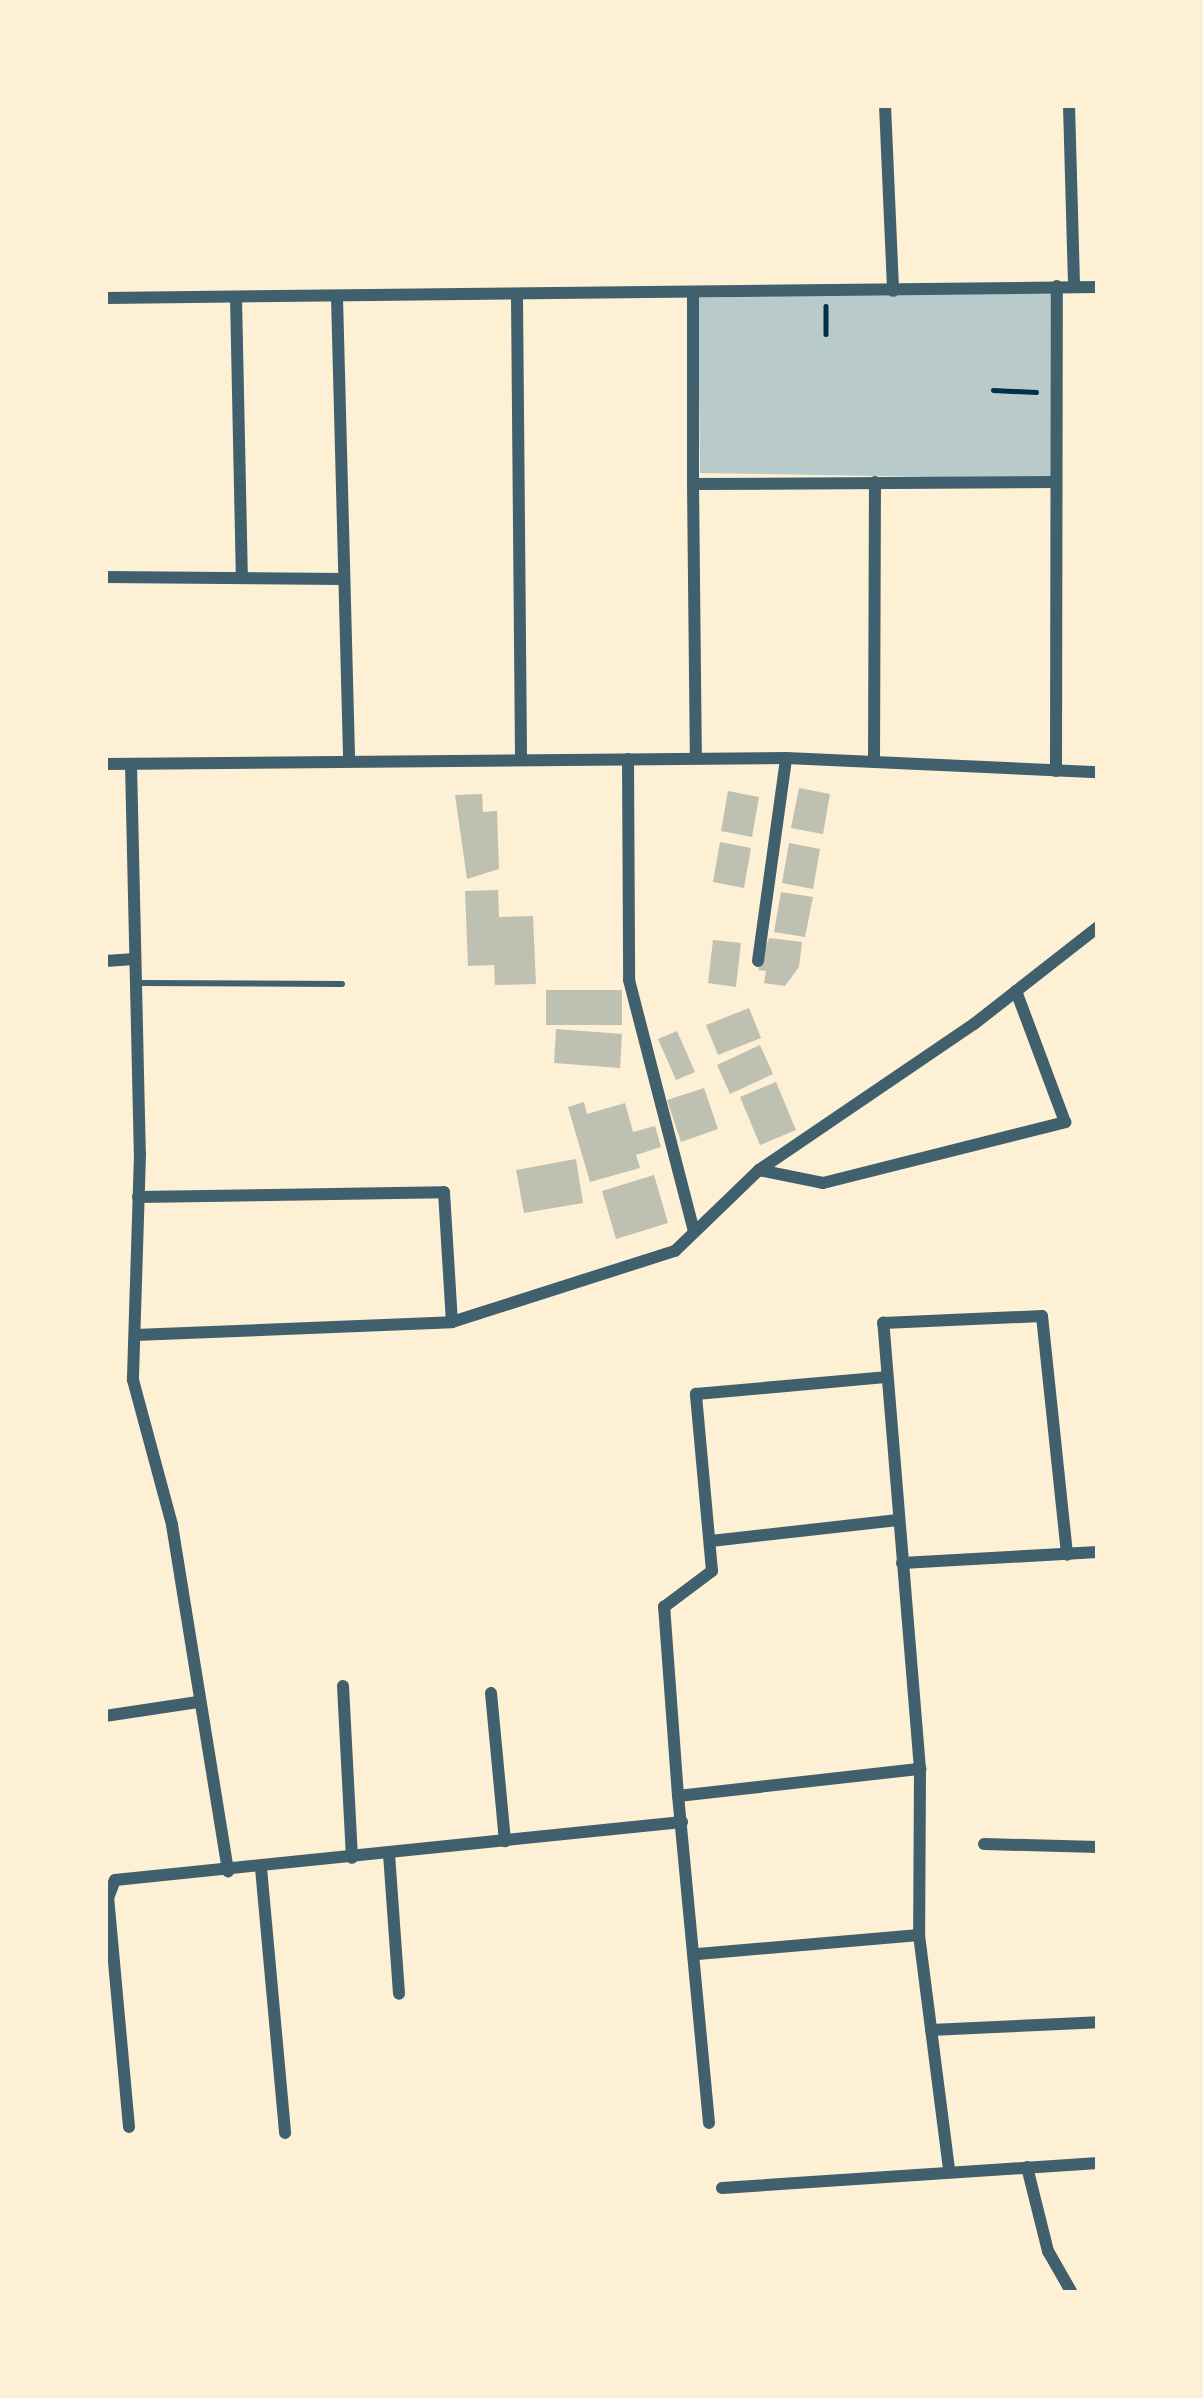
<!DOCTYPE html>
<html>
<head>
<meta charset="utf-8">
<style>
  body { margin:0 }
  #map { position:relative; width:1203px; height:2398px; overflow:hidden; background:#fdf0d5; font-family:"Fira Sans Condensed",sans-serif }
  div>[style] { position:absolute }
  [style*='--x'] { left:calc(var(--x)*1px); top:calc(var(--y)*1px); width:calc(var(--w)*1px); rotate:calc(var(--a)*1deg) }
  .green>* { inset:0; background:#b9caca }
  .building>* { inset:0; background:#bec0b2 }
  .path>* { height:4.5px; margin:-2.25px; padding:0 2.25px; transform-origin:2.25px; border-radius:2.25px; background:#003049 }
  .service>* { height:6px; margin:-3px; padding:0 3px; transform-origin:3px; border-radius:3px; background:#3f606c }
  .minor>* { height:12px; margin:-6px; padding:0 6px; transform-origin:6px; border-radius:6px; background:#3f606c }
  span { translate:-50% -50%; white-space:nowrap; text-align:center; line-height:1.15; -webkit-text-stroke:9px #fdf0d5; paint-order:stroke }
  .frame { position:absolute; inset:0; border:108px solid #fdf0d5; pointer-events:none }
</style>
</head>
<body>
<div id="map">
  <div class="green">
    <div style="clip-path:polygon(1054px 289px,1054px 479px,700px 473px,698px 298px)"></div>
  </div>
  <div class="building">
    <div style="clip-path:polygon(799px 788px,830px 794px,823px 834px,791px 828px)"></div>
    <div style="clip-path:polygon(728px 791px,759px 797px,752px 837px,721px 831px)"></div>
    <div style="clip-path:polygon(482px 794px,483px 812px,497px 811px,499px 869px,467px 879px,455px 795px)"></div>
    <div style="clip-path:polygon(720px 842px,751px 848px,744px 888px,713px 882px)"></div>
    <div style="clip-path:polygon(789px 843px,820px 849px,813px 889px,782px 883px)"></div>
    <div style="clip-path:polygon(498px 890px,499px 917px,533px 916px,536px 984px,495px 985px,494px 965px,468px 966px,465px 891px)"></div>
    <div style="clip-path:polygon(781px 892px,813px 897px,805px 937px,774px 932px)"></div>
    <div style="clip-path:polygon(769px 938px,802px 942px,799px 967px,785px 986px,764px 983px,766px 971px,758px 970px)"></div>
    <div style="clip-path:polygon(713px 940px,741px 943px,736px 987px,708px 983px)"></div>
    <div style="clip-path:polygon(546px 990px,622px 990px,622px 1025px,546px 1025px)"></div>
    <div style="clip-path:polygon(749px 1008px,761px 1038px,718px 1055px,706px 1025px)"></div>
    <div style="clip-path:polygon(556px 1029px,622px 1034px,620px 1068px,554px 1063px)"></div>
    <div style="clip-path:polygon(677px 1031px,695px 1072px,676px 1080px,658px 1039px)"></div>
    <div style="clip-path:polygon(760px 1045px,773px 1074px,730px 1094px,717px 1065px)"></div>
    <div style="clip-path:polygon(776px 1082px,796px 1130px,760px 1145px,740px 1097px)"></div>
    <div style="clip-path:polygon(704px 1088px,718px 1129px,681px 1142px,667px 1100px)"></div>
    <div style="clip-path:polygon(584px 1102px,587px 1114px,625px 1103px,633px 1132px,655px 1126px,661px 1147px,636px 1155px,640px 1168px,590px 1182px,568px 1107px)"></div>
    <div style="clip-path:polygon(576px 1159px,583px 1203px,524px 1213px,516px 1170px)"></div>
    <div style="clip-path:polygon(654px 1175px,668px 1223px,616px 1239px,602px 1191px)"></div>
  </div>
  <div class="path">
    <div style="--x:826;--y:306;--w:28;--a:90"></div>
    <div style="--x:993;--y:390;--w:43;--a:2.7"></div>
  </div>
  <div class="service">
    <div style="--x:139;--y:983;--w:203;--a:0.3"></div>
  </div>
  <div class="minor">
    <div style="--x:885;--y:105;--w:186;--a:87.5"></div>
    <div style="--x:1069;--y:105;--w:181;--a:88.4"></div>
    <div style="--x:693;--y:294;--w:190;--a:90"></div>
    <div style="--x:693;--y:484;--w:363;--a:-0.3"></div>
    <div style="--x:236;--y:297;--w:281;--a:88.8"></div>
    <div style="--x:337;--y:297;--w:464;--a:88.5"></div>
    <div style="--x:517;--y:297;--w:463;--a:89.5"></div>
    <div style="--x:105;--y:298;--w:993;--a:-0.63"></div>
    <div style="--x:693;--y:484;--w:274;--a:89.4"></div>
    <div style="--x:105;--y:577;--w:239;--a:0.5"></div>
    <div style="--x:628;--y:759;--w:221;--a:89.7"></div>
    <div style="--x:629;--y:980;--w:260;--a:75.5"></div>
    <div style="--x:874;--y:762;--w:280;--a:-89.8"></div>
    <div style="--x:105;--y:764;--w:681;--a:-0.5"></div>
    <div style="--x:786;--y:758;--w:312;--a:2.6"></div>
    <div style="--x:131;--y:764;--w:390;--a:88.7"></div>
    <div style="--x:140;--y:1154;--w:226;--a:91.8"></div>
    <div style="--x:133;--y:1380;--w:150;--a:74.9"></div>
    <div style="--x:172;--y:1525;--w:351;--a:80.8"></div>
    <div style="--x:1056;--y:771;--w:485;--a:-89.9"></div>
    <div style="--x:105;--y:961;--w:30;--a:-4"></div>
    <div style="--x:758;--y:961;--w:205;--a:-82.1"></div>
    <div style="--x:759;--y:1170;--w:260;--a:-34.2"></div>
    <div style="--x:974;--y:1024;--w:157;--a:-38"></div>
    <div style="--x:138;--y:1197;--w:306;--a:-0.9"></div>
    <div style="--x:444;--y:1192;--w:130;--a:86.5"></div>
    <div style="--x:135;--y:1335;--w:317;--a:-2.3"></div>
    <div style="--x:452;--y:1322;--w:234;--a:-17.7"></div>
    <div style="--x:675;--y:1251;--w:117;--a:-44"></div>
    <div style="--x:759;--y:1170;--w:65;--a:11.5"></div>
    <div style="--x:823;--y:1183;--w:250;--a:-14.1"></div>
    <div style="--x:1065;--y:1122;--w:140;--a:-110.5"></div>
    <div style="--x:711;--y:1541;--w:188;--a:-6.4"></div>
    <div style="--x:902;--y:1563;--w:196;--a:-3.2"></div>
    <div style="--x:343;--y:1686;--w:172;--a:87"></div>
    <div style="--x:491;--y:1693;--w:149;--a:84.6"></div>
    <div style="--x:105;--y:1716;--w:94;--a:-8.6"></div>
    <div style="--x:920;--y:1769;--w:448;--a:-94.7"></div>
    <div style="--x:883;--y:1323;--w:159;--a:-2.5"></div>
    <div style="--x:1042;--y:1316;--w:240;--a:84"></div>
    <div style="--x:678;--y:1796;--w:190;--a:-94.2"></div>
    <div style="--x:664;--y:1607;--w:60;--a:-36.9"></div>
    <div style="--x:712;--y:1571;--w:178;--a:-95.2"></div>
    <div style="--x:696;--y:1394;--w:190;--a:-5.1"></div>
    <div style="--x:984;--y:1844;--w:114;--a:1.5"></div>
    <div style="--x:389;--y:1854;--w:140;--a:85.9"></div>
    <div style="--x:261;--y:1868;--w:266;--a:84.8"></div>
    <div style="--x:698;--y:1954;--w:222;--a:-4.9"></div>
    <div style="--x:931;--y:2030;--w:167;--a:-2.7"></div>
    <div style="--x:709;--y:2123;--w:328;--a:-95.4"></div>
    <div style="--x:678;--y:1796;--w:244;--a:-6.4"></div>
    <div style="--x:920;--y:1769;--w:166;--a:90.3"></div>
    <div style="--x:919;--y:1935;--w:237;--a:82.7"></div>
    <div style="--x:129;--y:2127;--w:230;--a:-95.2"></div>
    <div style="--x:108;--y:1898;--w:19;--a:-69"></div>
    <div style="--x:115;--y:1880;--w:570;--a:-5.84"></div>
    <div style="--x:1027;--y:2167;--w:87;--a:76"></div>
    <div style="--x:1048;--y:2251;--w:48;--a:60.3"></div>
    <div style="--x:722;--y:2188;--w:377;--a:-3.8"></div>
  </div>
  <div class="frame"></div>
</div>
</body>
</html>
